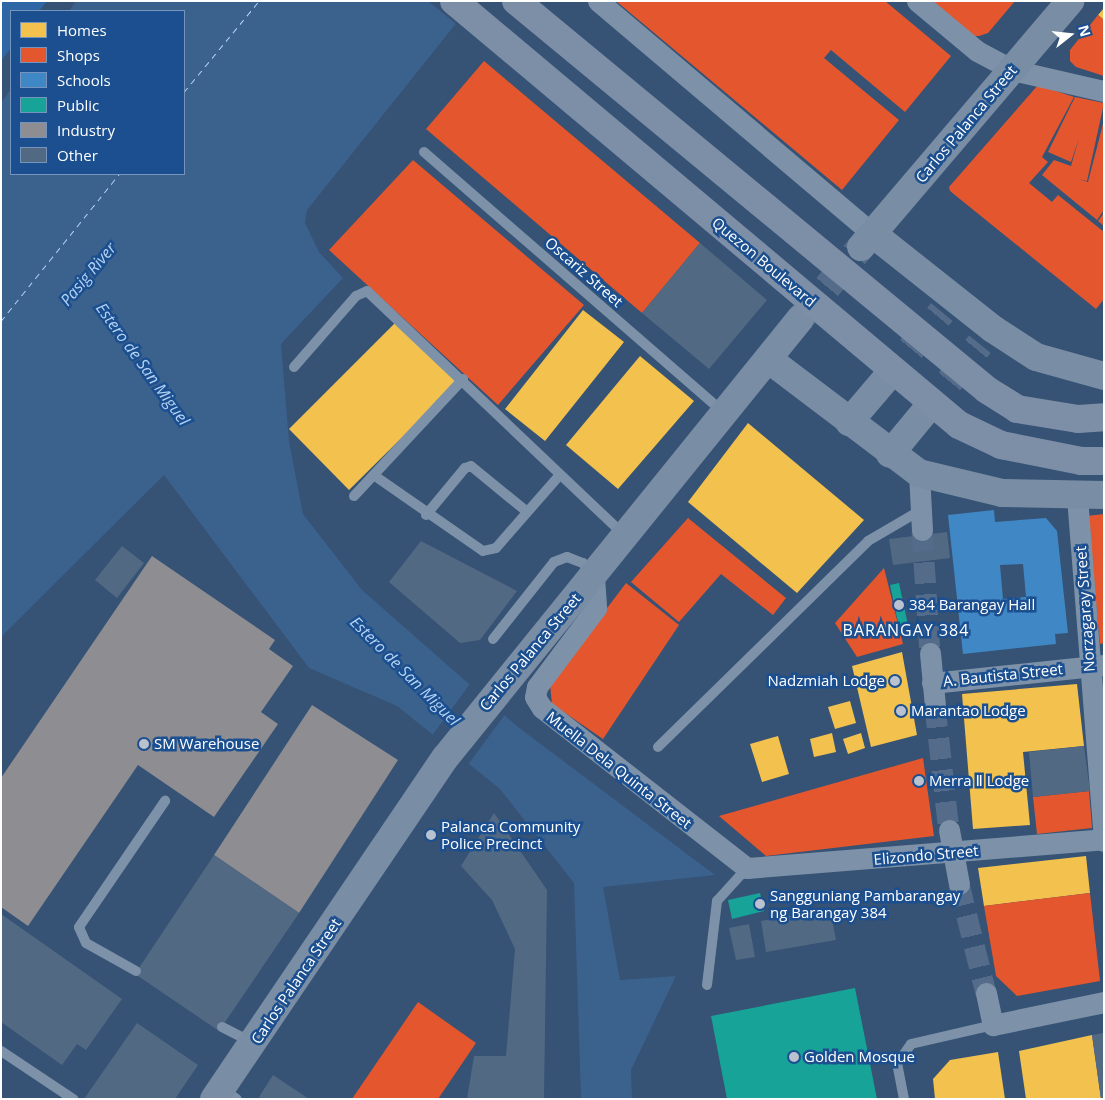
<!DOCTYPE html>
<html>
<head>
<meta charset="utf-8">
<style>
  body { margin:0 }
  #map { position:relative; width:1105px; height:1100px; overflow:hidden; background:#365274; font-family:"Open Sans",sans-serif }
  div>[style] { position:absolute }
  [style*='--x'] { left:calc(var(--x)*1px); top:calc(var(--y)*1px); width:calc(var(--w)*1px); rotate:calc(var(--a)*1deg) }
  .green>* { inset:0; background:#2f66a5 }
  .water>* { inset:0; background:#3b618d }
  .pier>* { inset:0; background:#365274 }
  .homes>* { inset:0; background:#f2c14e }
  .shops>* { inset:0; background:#e4572e }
  .schools>* { inset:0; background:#3f88c5 }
  .public>* { inset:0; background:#17a398 }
  .industry>* { inset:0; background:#8d8d92 }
  .ferry>* { height:1px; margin-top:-0.5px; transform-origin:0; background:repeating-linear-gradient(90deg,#b5d3f5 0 6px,transparent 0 11px) }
  .building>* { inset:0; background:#526984 }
  .street-tunnel>* { height:21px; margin-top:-10.5px; transform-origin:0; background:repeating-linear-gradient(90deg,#546c89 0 21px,transparent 0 32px) }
  .secondary-tunnel>* { height:28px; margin-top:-14px; transform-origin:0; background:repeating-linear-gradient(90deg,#546c89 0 28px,transparent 0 42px) }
  .lane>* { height:10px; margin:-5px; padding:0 5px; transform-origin:5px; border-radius:5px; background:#7d92a8 }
  .street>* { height:21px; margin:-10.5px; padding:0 10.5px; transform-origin:10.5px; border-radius:10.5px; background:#7d92a8 }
  .secondary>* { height:28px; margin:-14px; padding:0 14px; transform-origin:14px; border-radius:14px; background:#798da4 }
  .primary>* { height:28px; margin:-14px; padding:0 14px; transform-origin:14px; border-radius:14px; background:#7d8ea7 }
  .dots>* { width:14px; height:14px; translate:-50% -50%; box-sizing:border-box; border:2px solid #1b4f8f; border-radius:50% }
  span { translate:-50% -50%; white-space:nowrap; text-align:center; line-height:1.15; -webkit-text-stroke:5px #1b4f8f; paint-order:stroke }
  .street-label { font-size:15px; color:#fff }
  .poi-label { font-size:15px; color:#fff }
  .left { translate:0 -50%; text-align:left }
  .right { translate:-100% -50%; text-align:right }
  .water-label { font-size:16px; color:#b5d3f5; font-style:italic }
  .neighbourhood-label { font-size:16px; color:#fff; letter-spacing:1px }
  .frame { position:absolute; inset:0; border:2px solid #fff; pointer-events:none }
  .legend { position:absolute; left:10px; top:10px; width:175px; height:165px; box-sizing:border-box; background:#1b4f8f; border:1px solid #7695bc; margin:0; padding:6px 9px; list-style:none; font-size:15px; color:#fff }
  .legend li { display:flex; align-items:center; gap:10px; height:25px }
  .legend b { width:25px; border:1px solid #7695bc }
  .north { position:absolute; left:1045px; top:10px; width:50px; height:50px; -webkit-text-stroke:4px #1b4f8f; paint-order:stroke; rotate:74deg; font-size:14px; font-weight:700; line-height:20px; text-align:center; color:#fff }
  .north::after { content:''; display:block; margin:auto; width:18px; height:22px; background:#fff; clip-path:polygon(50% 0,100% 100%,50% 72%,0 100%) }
</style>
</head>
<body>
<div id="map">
  <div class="green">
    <div style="clip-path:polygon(1px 1px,47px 1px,39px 11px,11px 11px,11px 48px,1px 61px)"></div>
  </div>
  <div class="water">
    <div style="clip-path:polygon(76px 1px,474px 1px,307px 210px,305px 223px,319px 252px,343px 278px,281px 344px,289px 441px,303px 514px,362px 590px,518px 727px,715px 875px,603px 887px,620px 980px,676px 976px,631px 1070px,632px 1099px,581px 1099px,574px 883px,500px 789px,397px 706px,309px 668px,164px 475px,1px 637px,1px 103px,11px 89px,11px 174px,184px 174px,184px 11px,69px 11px)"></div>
  </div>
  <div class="pier">
    <div style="clip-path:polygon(428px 1px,477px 1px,460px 27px)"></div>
    <div style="clip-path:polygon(470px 684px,506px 713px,467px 766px,431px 737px)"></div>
  </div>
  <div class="homes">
    <div style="clip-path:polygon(1104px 8px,1104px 20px,1098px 15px)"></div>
    <div style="clip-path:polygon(583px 310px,624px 342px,545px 441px,505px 409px)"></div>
    <div style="clip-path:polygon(398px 320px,461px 379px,349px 490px,289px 429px)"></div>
    <div style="clip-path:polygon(640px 356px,694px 401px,618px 489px,566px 445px)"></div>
    <div style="clip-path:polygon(748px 423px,864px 520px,797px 593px,688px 502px)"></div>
    <div style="clip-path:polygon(902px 652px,917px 735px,871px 747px,852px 666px)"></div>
    <div style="clip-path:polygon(1077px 684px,1084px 746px,1023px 752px,1030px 825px,973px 829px,962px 694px)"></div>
    <div style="clip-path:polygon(850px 701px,856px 723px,835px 729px,828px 707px)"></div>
    <div style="clip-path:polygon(832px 733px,836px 752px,814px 757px,810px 739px)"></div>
    <div style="clip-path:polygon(861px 733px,865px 748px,848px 754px,843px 739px)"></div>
    <div style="clip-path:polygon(778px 736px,789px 774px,762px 782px,750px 744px)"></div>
    <div style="clip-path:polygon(1086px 856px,1090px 893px,984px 906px,978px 868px)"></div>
    <div style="clip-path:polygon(1092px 1035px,1101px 1099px,1026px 1099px,1019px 1051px)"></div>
    <div style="clip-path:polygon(998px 1052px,1005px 1099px,935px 1099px,933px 1079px,950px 1060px)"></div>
  </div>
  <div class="shops">
    <div style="clip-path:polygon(616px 1px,885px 1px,951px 56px,905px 112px,831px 50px,824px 58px,899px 120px,842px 190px)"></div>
    <div style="clip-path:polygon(929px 1px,1015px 1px,988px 33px,979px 36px,969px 36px)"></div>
    <div style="clip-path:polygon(1098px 15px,1104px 20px,1104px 76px,1076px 67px,1070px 61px,1070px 50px)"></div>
    <div style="clip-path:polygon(484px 61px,700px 243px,642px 313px,426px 129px)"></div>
    <div style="clip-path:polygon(1038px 85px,1074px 97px,1042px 157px,1048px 162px,1029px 183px,1052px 202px,1058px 195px,1104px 232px,1104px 299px,1096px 309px,950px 191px,949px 187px)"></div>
    <div style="clip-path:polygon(1075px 97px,1104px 103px,1087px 181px,1078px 179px,1088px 182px,1104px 120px,1104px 210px,1097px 220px,1042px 175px,1054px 160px,1071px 166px,1079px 138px,1071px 162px,1048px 152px)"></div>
    <div style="clip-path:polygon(413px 160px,584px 305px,498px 405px,329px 250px)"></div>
    <div style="clip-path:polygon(1104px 213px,1104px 226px,1098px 221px)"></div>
    <div style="clip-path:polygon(1104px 514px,1104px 643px,1100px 644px,1087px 516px)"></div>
    <div style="clip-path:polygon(688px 518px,786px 598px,773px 615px,721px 574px,679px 622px,631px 582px)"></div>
    <div style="clip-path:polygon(884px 568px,903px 644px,857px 657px,835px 623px)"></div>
    <div style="clip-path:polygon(626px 583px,679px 625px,603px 739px,552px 704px,550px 684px)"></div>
    <div style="clip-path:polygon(923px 758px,934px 836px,766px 856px,719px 816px)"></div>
    <div style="clip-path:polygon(1089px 791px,1092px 828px,1037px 834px,1033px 797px)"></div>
    <div style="clip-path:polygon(1090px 893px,1100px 981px,1017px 996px,996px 976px,984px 906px)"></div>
    <div style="clip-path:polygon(418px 1002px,476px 1043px,438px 1099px,352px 1099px)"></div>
  </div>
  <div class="schools">
    <div style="clip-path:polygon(evenodd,994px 510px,995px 522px,1046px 518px,1057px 531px,1068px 633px,1055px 634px,1056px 644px,963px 654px,948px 515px,994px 510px,1023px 564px,1026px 597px,1003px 599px,1000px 565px,1023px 564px)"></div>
  </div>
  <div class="public">
    <div style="clip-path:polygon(899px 583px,908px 625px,899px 627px,890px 585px)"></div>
    <div style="clip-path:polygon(760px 893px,764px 911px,732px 919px,728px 900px)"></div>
    <div style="clip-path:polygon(855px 988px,877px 1099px,727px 1099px,711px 1016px)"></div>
  </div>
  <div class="industry">
    <div style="clip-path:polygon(152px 556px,275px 640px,269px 649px,293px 666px,261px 712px,278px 724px,214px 817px,138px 765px,28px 926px,1px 907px,1px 778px)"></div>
    <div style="clip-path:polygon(312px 705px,398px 760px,299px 913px,214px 855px)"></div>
  </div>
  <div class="ferry">
    <div style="--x:184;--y:92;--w:118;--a:-50.5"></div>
    <div style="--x:1;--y:321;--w:189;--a:-51.2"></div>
  </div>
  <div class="building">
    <div style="clip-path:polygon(700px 243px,767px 300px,709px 369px,642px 313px)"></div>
    <div style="clip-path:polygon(947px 532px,950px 558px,893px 565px,889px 539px)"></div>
    <div style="clip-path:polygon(421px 541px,517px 591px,480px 640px,460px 643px,389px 582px)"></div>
    <div style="clip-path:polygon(122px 546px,144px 563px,117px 598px,95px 580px)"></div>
    <div style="clip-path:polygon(1084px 746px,1090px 791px,1033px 797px,1029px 752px)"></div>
    <div style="clip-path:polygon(494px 813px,547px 890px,544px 1099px,467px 1099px,474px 1056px,506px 1056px,515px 949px,492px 900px,461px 866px)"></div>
    <div style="clip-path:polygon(214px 855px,299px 913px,219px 1031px,135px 974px)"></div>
    <div style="clip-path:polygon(830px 909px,836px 940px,766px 952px,761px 921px)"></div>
    <div style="clip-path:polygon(1px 914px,122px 999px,86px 1050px,77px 1044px,62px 1065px,1px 1022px)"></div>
    <div style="clip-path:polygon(749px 924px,755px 957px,736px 960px,729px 928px)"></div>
    <div style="clip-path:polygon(137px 1023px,198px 1065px,175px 1099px,84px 1099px)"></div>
    <div style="clip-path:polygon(1104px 1033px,1104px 1099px,1101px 1099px,1092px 1035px)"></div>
    <div style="clip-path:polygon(273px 1075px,309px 1099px,262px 1099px,259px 1097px)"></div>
  </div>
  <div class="street-tunnel">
    <div style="--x:922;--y:530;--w:123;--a:86.3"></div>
    <div style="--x:935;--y:706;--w:125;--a:83.6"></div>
    <div style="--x:959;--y:884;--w:112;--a:76.1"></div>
  </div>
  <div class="secondary-tunnel">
    <div style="--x:800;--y:319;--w:94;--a:-49.7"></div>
    <div style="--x:884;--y:381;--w:90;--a:-50"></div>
    <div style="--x:923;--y:414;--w:90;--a:-50.8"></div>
  </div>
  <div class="lane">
    <div style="--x:424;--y:152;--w:398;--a:41"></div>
    <div style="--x:294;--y:367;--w:94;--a:-48.9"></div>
    <div style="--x:356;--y:296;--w:12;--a:-24"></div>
    <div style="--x:367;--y:291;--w:353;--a:43.5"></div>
    <div style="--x:375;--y:476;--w:131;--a:34.8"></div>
    <div style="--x:483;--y:551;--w:13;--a:-13"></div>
    <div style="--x:496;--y:548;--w:94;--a:-48.9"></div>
    <div style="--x:354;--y:496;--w:160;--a:-47"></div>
    <div style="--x:426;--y:515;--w:61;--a:-50.3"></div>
    <div style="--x:465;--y:468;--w:6;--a:-18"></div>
    <div style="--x:471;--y:466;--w:71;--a:39.3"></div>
    <div style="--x:493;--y:639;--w:98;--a:-51.6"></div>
    <div style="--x:554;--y:562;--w:14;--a:-21"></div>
    <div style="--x:567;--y:557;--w:17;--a:21"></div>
    <div style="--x:583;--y:563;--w:13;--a:51"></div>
    <div style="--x:658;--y:747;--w:294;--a:-44.4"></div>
    <div style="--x:868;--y:541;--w:61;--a:-30.3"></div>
    <div style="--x:136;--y:971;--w:57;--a:-150.8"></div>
    <div style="--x:86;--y:943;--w:17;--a:-114"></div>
    <div style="--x:79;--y:927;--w:153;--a:-55.7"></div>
    <div style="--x:707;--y:985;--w:85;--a:-83.2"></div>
    <div style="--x:717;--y:901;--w:45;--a:-47.7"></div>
    <div style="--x:222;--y:1027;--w:33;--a:27"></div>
    <div style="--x:1;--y:1051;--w:87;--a:33.7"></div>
    <div style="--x:223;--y:1089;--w:17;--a:36"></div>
    <div style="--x:904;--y:1099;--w:36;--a:-101"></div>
    <div style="--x:897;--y:1064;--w:24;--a:-55"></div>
    <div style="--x:911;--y:1044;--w:84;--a:-13"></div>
  </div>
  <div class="street">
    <div style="--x:598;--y:1;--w:360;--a:40.3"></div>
    <div style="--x:917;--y:1;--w:78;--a:39.8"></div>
    <div style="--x:977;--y:51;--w:40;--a:28"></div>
    <div style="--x:1012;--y:70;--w:94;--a:12.9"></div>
    <div style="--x:919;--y:473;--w:57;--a:87"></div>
    <div style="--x:1077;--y:497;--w:345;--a:85.5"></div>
    <div style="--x:594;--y:577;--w:31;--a:86"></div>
    <div style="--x:596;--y:608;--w:99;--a:126.8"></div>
    <div style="--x:537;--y:687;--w:10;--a:101"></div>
    <div style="--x:535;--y:697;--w:13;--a:58"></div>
    <div style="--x:542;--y:708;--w:260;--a:38"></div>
    <div style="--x:747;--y:868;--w:358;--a:-4.6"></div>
    <div style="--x:930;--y:653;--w:53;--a:84.6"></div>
    <div style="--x:932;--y:683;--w:173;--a:-6"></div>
    <div style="--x:949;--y:830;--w:55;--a:79.5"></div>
    <div style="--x:986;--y:993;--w:33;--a:78"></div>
    <div style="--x:993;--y:1025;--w:113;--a:-11.7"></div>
  </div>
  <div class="secondary">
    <div style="--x:873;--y:234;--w:153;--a:38.4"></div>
    <div style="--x:993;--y:329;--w:51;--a:33.1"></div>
    <div style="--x:1036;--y:357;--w:71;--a:15.6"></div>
    <div style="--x:861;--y:247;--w:323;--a:-49.6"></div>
    <div style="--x:768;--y:359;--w:189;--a:37.1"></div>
    <div style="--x:919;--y:473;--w:85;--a:13.5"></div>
    <div style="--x:1002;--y:493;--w:102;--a:1.1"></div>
    <div style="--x:849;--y:422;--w:54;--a:-49.5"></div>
    <div style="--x:890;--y:454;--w:52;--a:-50.5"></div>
    <div style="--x:214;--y:1099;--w:412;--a:-55.9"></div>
    <div style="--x:445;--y:758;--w:565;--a:-51.04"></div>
  </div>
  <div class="primary">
    <div style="--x:454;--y:1;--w:659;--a:40.02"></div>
    <div style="--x:959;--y:425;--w:47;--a:25.5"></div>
    <div style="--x:1001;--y:445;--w:82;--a:11.3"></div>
    <div style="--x:1081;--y:461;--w:23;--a:0"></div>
    <div style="--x:516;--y:1;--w:611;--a:39.55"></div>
    <div style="--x:987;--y:390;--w:36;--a:32"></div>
    <div style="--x:1017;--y:409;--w:62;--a:9.3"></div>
    <div style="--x:1078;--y:419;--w:26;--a:-4"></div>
  </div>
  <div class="dots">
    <div style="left:899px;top:605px;background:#b9c2ce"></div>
    <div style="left:895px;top:681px;background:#b9c2ce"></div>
    <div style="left:901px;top:711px;background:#b9c2ce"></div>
    <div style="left:144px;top:744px;background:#b9c2ce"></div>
    <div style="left:919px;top:781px;background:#b9c2ce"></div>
    <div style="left:431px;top:835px;background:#b9c2ce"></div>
    <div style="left:760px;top:904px;background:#b9c2ce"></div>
    <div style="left:794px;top:1057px;background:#b9c2ce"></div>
  </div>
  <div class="street-label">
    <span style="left:966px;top:124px;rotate:-50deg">Carlos Palanca Street</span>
    <span style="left:764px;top:262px;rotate:40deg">Quezon Boulevard</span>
    <span style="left:584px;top:272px;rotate:41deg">Oscariz Street</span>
    <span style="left:1085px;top:609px;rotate:-94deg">Norzagaray Street</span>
    <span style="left:530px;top:652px;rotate:-50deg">Carlos Palanca Street</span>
    <span style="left:1003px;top:675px;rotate:-6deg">A. Bautista Street</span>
    <span style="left:619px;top:770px;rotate:38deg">Muella Dela Quinta Street</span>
    <span style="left:926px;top:855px;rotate:-5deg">Elizondo Street</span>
    <span style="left:296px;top:981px;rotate:-56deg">Carlos Palanca Street</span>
  </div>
  <div class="poi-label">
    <span class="left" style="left:909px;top:605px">384 Barangay Hall</span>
    <span class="right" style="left:885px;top:681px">Nadzmiah Lodge</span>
    <span class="left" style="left:911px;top:711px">Marantao Lodge</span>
    <span class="left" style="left:154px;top:744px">SM Warehouse</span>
    <span class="left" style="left:929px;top:781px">Merra Ⅱ Lodge</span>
    <span class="left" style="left:441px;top:835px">Palanca Community<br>Police Precinct</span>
    <span class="left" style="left:770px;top:904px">Sangguniang Pambarangay<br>ng Barangay 384</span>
    <span class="left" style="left:804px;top:1057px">Golden Mosque</span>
  </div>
  <div class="water-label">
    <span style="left:88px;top:274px;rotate:-50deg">Pasig River</span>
    <span style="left:143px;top:364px;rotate:54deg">Estero de San Miguel</span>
    <span style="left:405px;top:671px;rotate:45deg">Estero de San Miguel</span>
  </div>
  <div class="neighbourhood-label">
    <span style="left:906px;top:630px">BARANGAY 384</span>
  </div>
  <div class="frame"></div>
  <ul class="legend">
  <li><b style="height:14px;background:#f2c14e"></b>Homes</li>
  <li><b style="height:14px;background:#e4572e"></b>Shops</li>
  <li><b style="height:14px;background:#3f88c5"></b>Schools</li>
  <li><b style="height:14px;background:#17a398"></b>Public</li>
  <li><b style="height:14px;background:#8d8d92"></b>Industry</li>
  <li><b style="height:14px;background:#526984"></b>Other</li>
  </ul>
  <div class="north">N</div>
</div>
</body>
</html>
